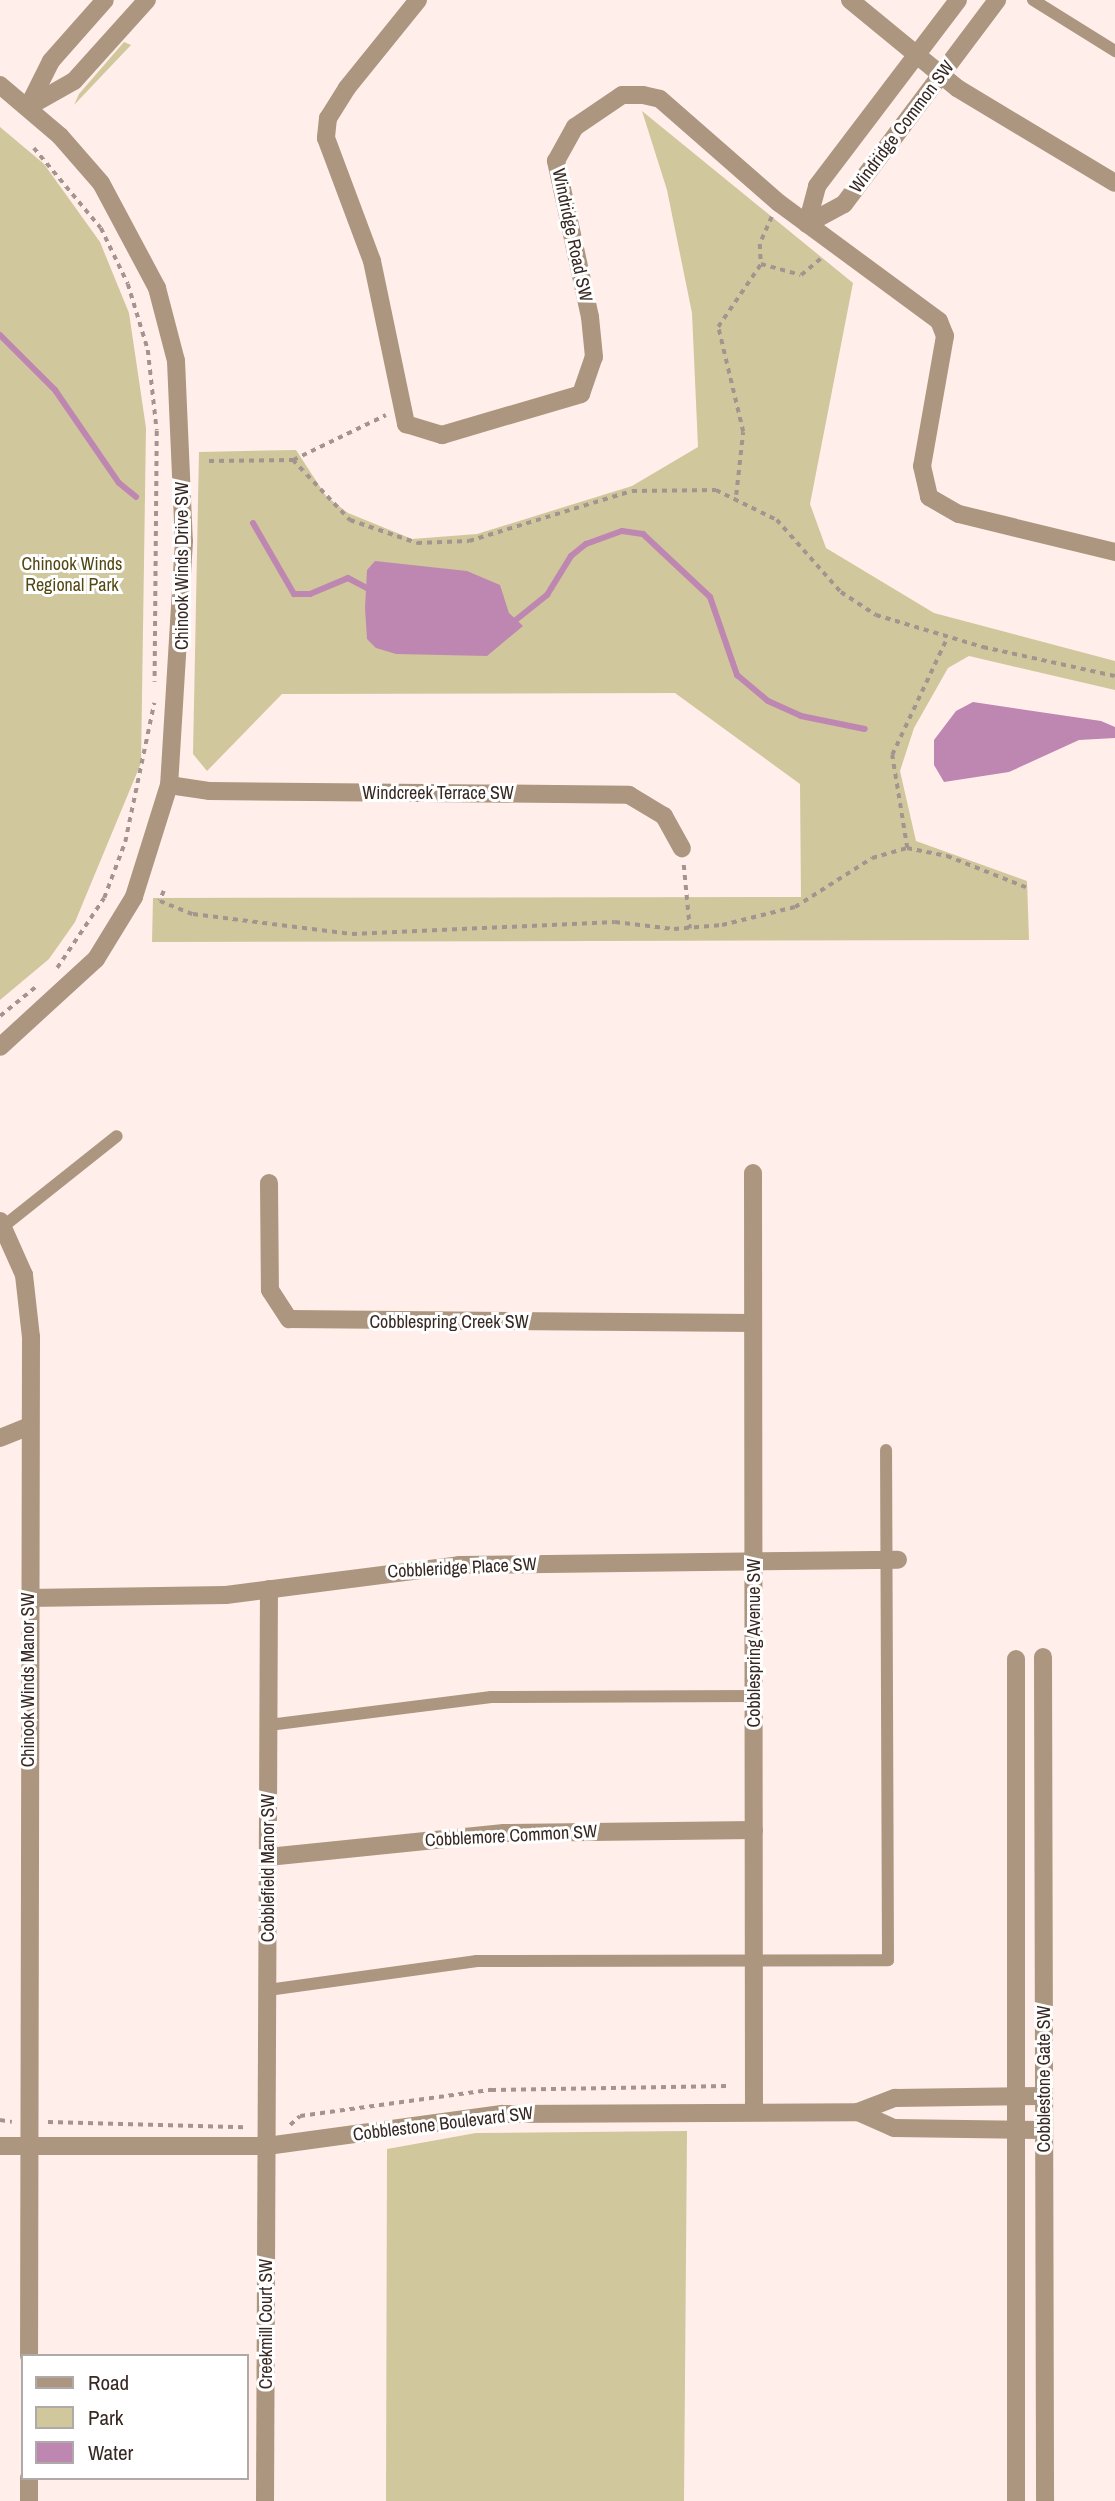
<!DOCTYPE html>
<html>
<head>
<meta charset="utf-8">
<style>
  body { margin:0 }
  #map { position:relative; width:1115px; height:2501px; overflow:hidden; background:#ffeee9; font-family:"Archivo Narrow",sans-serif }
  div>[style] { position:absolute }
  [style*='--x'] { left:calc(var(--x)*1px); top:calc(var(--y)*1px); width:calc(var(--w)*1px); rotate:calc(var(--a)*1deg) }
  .green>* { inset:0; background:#d1c79c }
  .water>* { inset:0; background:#be87b2 }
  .stream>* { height:6px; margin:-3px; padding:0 3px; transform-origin:3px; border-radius:3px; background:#be87b2 }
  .path>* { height:3.5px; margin-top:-1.75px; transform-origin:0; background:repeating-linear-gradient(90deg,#a4948f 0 5px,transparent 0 10px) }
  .service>* { height:12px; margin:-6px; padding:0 6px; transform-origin:6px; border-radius:6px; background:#ac9680 }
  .minor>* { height:18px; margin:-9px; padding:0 9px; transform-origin:9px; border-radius:9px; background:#ac9680 }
  .tertiary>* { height:18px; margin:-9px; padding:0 9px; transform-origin:9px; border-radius:9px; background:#ac9680 }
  span { translate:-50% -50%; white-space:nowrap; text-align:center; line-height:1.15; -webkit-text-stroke:6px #fff; paint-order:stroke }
  .street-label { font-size:18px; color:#372823 }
  .park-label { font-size:18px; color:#534813 }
  .legend { position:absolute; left:21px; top:2354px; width:228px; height:126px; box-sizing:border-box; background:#fff; border:2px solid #afa9a7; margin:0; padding:9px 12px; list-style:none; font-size:21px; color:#372823 }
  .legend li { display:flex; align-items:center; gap:14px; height:35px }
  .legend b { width:35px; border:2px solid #afa9a7 }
</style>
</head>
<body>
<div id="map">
  <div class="green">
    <div style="clip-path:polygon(124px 42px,131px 45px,74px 105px,79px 94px)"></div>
    <div style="clip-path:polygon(642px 111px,853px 283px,810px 504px,826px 548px,934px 613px,1115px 661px,1115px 690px,969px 656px,948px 668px,914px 728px,900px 771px,916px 841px,1027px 881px,1029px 940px,152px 942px,153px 898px,801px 897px,800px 784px,675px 693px,282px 694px,207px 771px,193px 754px,199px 452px,296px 450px,326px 496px,348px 513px,412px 539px,477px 534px,632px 486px,698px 447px,692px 313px,667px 190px)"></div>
    <div style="clip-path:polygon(0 127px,44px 164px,100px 242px,129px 313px,146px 428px,141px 763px,75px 922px,49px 959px,0 1000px)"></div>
    <div style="clip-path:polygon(687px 2131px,684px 2501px,386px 2501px,387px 2149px,476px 2133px)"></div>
  </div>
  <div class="water">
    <div style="clip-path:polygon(375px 561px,467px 571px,500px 585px,509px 613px,523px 626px,487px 656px,396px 654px,376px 648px,367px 639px,365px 608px,367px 570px)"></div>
    <div style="clip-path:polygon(973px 702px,1101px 721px,1115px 727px,1115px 738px,1079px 740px,1009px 772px,944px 782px,934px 765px,934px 740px,956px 711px)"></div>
  </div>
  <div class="stream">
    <div style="--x:0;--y:335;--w:78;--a:45"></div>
    <div style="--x:55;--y:390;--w:113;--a:55.5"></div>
    <div style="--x:119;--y:483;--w:22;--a:39"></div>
    <div style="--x:253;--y:523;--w:82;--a:60"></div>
    <div style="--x:294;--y:594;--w:16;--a:0"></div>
    <div style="--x:310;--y:594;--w:41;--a:-22.8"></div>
    <div style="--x:348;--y:578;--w:30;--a:28"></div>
    <div style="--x:512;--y:623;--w:45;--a:-38.7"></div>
    <div style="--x:547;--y:595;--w:46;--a:-58.4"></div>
    <div style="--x:571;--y:556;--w:19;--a:-39"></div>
    <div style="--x:586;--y:544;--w:38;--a:-20"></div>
    <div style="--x:622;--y:531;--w:21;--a:8"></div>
    <div style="--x:643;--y:534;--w:92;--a:43.2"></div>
    <div style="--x:710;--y:597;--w:83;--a:70.9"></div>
    <div style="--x:737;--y:675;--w:40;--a:40"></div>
    <div style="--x:768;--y:701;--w:36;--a:24"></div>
    <div style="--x:801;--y:716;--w:65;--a:11.5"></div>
  </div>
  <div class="path">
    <div style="--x:34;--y:148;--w:104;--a:50.1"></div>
    <div style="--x:101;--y:228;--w:62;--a:64.3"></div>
    <div style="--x:128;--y:284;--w:69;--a:73.1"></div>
    <div style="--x:148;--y:350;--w:81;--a:83.7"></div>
    <div style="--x:157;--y:431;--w:251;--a:90.5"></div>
    <div style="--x:772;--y:217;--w:30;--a:114"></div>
    <div style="--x:760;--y:244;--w:20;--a:87"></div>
    <div style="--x:761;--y:264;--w:41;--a:15.4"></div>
    <div style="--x:801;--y:275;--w:30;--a:-40"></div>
    <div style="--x:293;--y:460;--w:103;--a:-25.8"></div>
    <div style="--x:209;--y:461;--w:84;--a:-0.7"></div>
    <div style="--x:293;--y:460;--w:83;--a:46.5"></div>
    <div style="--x:350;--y:520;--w:71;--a:18.9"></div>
    <div style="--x:417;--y:543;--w:52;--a:-2.2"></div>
    <div style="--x:469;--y:541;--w:170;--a:-17.1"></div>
    <div style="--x:632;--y:491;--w:84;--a:-0.7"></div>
    <div style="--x:716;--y:490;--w:68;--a:26.2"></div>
    <div style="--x:777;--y:520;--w:96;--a:48.4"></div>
    <div style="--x:841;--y:592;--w:42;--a:33.3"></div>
    <div style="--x:876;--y:615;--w:112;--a:16.7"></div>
    <div style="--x:983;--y:647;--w:135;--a:12.4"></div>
    <div style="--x:736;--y:495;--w:63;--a:-83.7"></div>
    <div style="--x:743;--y:432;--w:108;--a:-103.4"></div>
    <div style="--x:718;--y:327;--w:76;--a:-55.7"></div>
    <div style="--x:907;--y:848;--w:94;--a:-99.2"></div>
    <div style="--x:892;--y:755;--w:129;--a:-64.8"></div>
    <div style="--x:684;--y:865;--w:64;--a:84.6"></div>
    <div style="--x:164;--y:891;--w:11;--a:112"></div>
    <div style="--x:160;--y:901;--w:35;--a:22"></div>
    <div style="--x:193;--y:914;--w:160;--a:7.2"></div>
    <div style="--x:352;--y:934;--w:263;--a:-2.6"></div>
    <div style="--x:615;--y:922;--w:59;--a:6.8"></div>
    <div style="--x:674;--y:929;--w:48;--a:-4.8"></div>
    <div style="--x:722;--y:925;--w:75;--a:-13.9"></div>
    <div style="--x:795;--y:907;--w:91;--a:-32.5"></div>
    <div style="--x:872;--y:858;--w:36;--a:-16"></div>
    <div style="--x:907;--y:848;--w:41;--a:11.3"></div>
    <div style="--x:947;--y:856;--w:87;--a:21.6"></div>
    <div style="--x:57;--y:968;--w:84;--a:-56.1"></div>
    <div style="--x:104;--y:898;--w:60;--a:-69.4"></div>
    <div style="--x:125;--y:842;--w:142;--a:-78.2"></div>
    <div style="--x:0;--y:1016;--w:49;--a:-39.2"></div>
    <div style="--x:0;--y:2120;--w:12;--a:9"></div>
    <div style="--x:48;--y:2122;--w:196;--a:1.5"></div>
    <div style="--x:290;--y:2125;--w:13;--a:-42"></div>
    <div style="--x:300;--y:2116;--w:193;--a:-7.8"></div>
    <div style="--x:491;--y:2090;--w:236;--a:-1"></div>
  </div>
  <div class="service">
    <div style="--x:1033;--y:0;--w:97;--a:31.9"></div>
    <div style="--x:0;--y:1229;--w:149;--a:-38.5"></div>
    <div style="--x:269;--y:1725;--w:224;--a:-7.2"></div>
    <div style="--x:491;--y:1697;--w:263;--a:-0.2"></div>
    <div style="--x:268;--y:1990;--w:211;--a:-7.9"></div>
    <div style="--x:477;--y:1961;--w:411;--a:-0.1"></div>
    <div style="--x:888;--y:1960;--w:510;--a:-90.22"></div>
  </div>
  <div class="minor">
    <div style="--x:418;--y:0;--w:113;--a:128.9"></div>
    <div style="--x:347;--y:88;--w:36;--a:122"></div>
    <div style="--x:328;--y:118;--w:20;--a:96"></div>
    <div style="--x:326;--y:138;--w:131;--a:69.5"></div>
    <div style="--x:372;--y:261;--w:167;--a:78.2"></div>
    <div style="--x:406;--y:424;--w:38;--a:17"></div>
    <div style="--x:442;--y:435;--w:145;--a:-16.4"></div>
    <div style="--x:581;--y:394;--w:39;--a:-71"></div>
    <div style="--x:594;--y:357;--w:40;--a:-95.7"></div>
    <div style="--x:590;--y:317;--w:160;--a:-102.3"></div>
    <div style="--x:556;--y:161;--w:39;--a:-61"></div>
    <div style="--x:575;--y:127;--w:57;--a:-34.2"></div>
    <div style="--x:622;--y:95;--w:21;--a:0"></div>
    <div style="--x:643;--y:95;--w:17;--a:13"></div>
    <div style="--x:660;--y:99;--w:158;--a:41.2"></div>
    <div style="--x:779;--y:203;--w:199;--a:36.4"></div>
    <div style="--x:939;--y:321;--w:16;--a:68"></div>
    <div style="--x:945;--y:336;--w:132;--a:100"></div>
    <div style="--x:922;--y:466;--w:32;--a:77"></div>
    <div style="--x:929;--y:497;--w:34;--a:30"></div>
    <div style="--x:959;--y:514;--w:161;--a:13.7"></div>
    <div style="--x:850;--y:0;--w:139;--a:39.4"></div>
    <div style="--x:957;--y:88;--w:184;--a:31"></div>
    <div style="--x:807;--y:224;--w:42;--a:-28.4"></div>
    <div style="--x:844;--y:204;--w:255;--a:-53.1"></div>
    <div style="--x:807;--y:224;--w:39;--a:-75"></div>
    <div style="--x:817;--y:186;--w:233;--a:-52.8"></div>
    <div style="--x:169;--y:785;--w:40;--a:8.5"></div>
    <div style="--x:209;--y:791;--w:420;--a:0.5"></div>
    <div style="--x:629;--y:795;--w:41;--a:31"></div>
    <div style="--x:664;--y:816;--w:37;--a:61"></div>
    <div style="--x:753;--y:1173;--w:939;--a:89.94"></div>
    <div style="--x:269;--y:1183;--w:107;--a:89.5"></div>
    <div style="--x:270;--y:1290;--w:35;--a:57"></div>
    <div style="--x:289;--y:1319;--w:464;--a:0.5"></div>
    <div style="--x:0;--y:1221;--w:59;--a:66"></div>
    <div style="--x:24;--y:1275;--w:62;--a:83.6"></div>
    <div style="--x:31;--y:1337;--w:1019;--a:90.11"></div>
    <div style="--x:0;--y:1438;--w:31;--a:-22"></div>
    <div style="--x:28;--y:1598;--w:198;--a:-0.9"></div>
    <div style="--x:226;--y:1595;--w:235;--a:-7.3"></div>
    <div style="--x:459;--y:1565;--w:439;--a:-0.7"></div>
    <div style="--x:1043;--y:1657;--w:844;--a:89.86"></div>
    <div style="--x:1016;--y:1659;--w:842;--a:90"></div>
    <div style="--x:268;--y:1857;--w:237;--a:-5.8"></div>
    <div style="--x:504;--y:1833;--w:250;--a:-0.7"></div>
    <div style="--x:29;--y:2478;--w:23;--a:90"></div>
    <div style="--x:265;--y:2501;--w:912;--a:-89.75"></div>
  </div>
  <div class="tertiary">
    <div style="--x:0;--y:85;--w:79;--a:40.4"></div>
    <div style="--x:60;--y:136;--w:62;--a:48.9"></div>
    <div style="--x:101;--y:183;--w:119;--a:61.9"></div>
    <div style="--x:157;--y:288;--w:75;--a:75.4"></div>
    <div style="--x:176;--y:361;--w:180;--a:87.5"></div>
    <div style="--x:184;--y:541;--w:244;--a:93.5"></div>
    <div style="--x:169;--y:785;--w:117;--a:107.4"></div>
    <div style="--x:134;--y:897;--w:73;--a:121.5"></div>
    <div style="--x:96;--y:959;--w:130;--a:137.5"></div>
    <div style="--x:28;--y:107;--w:53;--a:-29.5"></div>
    <div style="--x:74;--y:81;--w:109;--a:-48"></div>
    <div style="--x:28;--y:107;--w:51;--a:-63.4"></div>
    <div style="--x:51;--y:61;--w:81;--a:-48.5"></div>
    <div style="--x:858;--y:2112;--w:39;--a:24"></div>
    <div style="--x:894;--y:2128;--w:150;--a:0.8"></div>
    <div style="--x:0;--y:2146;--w:267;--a:0"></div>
    <div style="--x:267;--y:2146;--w:237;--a:-7.8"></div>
    <div style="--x:502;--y:2114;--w:356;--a:-0.3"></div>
    <div style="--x:858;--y:2112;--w:40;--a:-21"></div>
    <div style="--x:895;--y:2098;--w:149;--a:-0.8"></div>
  </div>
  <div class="street-label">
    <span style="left:902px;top:127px;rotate:-53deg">Windridge Common SW</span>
    <span style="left:572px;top:235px;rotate:78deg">Windridge Road SW</span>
    <span style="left:182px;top:566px;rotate:-90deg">Chinook Winds Drive SW</span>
    <span style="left:438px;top:793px">Windcreek Terrace SW</span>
    <span style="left:449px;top:1322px">Cobblespring Creek SW</span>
    <span style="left:462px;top:1568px;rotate:-3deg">Cobbleridge Place SW</span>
    <span style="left:754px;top:1643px;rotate:-90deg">Cobblespring Avenue SW</span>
    <span style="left:28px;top:1680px;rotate:-90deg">Chinook Winds Manor SW</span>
    <span style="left:511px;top:1836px;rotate:-3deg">Cobblemore Common SW</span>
    <span style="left:268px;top:1868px;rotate:-90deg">Cobblefield Manor SW</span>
    <span style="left:1044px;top:2079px;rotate:-90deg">Cobblestone Gate SW</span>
    <span style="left:443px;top:2124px;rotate:-7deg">Cobblestone Boulevard SW</span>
    <span style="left:266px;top:2324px;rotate:-90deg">Creekmill Court SW</span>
  </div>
  <div class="park-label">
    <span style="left:72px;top:575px">Chinook Winds<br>Regional Park</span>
  </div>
  <ul class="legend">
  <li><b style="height:9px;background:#ac9680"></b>Road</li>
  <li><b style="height:19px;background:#d1c79c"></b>Park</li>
  <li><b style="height:19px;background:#be87b2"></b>Water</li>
  </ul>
</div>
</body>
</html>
